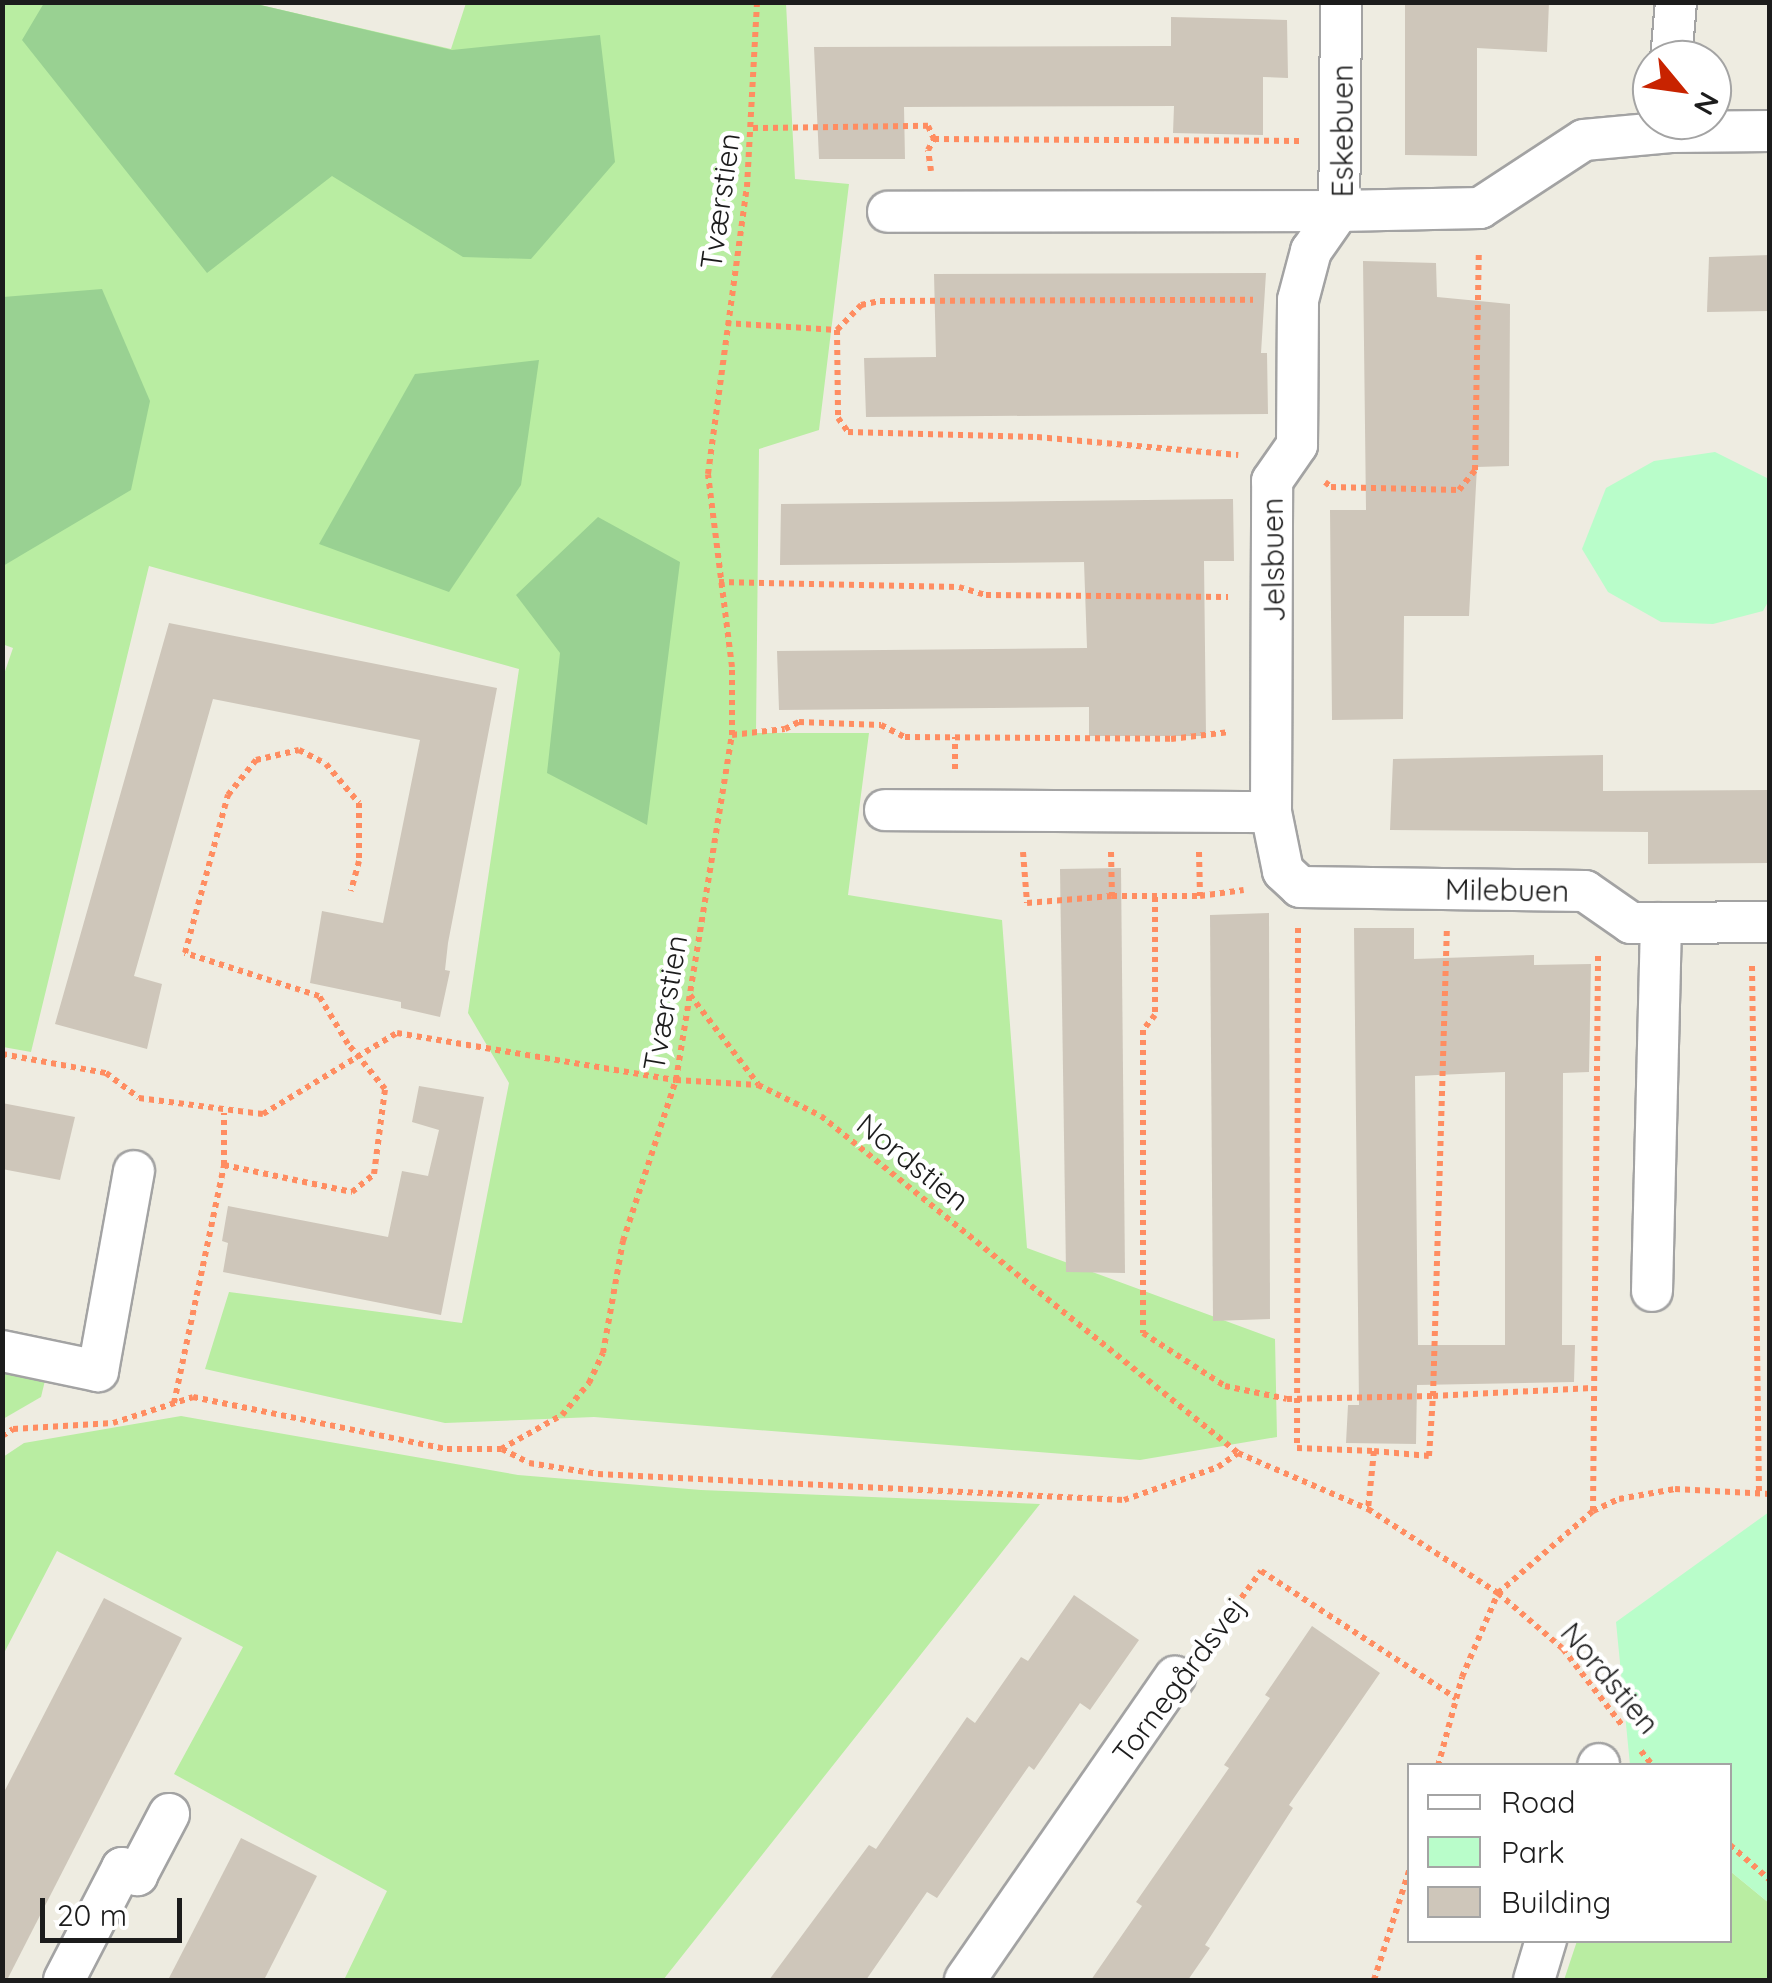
<!DOCTYPE html>
<html>
<head>
<meta charset="utf-8">
<style>
  body { margin:0 }
  #map { position:relative; width:1772px; height:1983px; overflow:hidden; background:#eeece1; font-family:Quicksand,sans-serif }
  div>[style] { position:absolute }
  [style*='--x'] { left:calc(var(--x)*1px); top:calc(var(--y)*1px); width:calc(var(--w)*1px); rotate:calc(var(--a)*1deg) }
  .grass>* { inset:0; background:#b9eda2 }
  .forest>* { inset:0; background:#99d192 }
  .park>* { inset:0; background:#b9fdca }
  .building>* { inset:0; background:#cec6ba }
  .path>* { height:6px; margin-top:-3px; transform-origin:0; background:repeating-linear-gradient(90deg,#ff8d61 0 5px,transparent 0 10px) }
  .roads { filter:drop-shadow(2px 0 #a3a3a3) drop-shadow(-2px 0 #a3a3a3) drop-shadow(0 2px #a3a3a3) drop-shadow(0 -2px #a3a3a3) }
  .street>* { height:40px; margin:-20px; padding:0 20px; transform-origin:20px; border-radius:20px; background:#fff }
  span { translate:-50% -50%; white-space:nowrap; text-align:center; line-height:1.15; -webkit-text-stroke:9px #fff; paint-order:stroke }
  .street-label { font-size:30px; color:#1c1c1c }
  .frame { position:absolute; inset:0; border:5px solid #1c1c1c; pointer-events:none }
  .legend { position:absolute; left:1407px; top:1763px; width:325px; height:180px; box-sizing:border-box; background:#fff; border:2px solid #a4a4a4; margin:0; padding:12px 18px; list-style:none; font-size:30px; color:#1c1c1c }
  .legend li { display:flex; align-items:center; gap:20px; height:50px }
  .legend b { width:50px; border:2px solid #a4a4a4 }
  .north { position:absolute; left:1632px; top:40px; width:100px; height:100px; box-sizing:border-box; background:#fff; border:2px solid #a4a4a4; border-radius:50%; rotate:119deg; font-size:28px; font-weight:700; line-height:40px; text-align:center; color:#1c1c1c }
  .north::after { content:''; display:block; margin:auto; width:35px; height:45px; background:#c82300; clip-path:polygon(50% 0,100% 100%,50% 72%,0 100%) }
  .scale { position:absolute; left:40px; top:1898px; width:142px; height:45px; box-sizing:border-box; border:5px solid #1c1c1c; border-top:0; padding-left:12px; font-size:30px; line-height:35px; white-space:nowrap; color:#1c1c1c; -webkit-text-stroke:8px #fff; paint-order:stroke }
</style>
</head>
<body>
<div id="map">
  <div class="grass">
    <div style="clip-path:polygon(2px 3px,252px 3px,451px 49px,466px 3px,786px 3px,795px 179px,849px 184px,819px 430px,759px 449px,756px 733px,869px 733px,848px 895px,1002px 920px,1027px 1248px,1275px 1339px,1277px 1437px,1140px 1460px,594px 1417px,445px 1423px,205px 1369px,229px 1292px,462px 1323px,509px 1083px,468px 1013px,519px 669px,149px 566px,31px 1052px,3px 1047px,2px 680px,13px 648px,2px 644px)"></div>
    <div style="clip-path:polygon(2px 1350px,49px 1364px,41px 1397px,3px 1419px)"></div>
    <div style="clip-path:polygon(181px 1416px,518px 1475px,701px 1490px,1040px 1504px,663px 1980px,344px 1980px,387px 1891px,174px 1774px,243px 1647px,57px 1551px,3px 1655px,3px 1457px,24px 1443px)"></div>
    <div style="clip-path:polygon(1730px 1871px,1769px 1903px,1769px 1980px,1564px 1980px,1577px 1941px,1730px 1940px)"></div>
  </div>
  <div class="forest">
    <div style="clip-path:polygon(44px 3px,252px 3px,452px 50px,600px 35px,615px 162px,531px 259px,463px 257px,332px 176px,207px 273px,22px 40px)"></div>
    <div style="clip-path:polygon(102px 289px,150px 401px,131px 490px,3px 566px,3px 297px)"></div>
    <div style="clip-path:polygon(539px 360px,521px 485px,449px 592px,319px 544px,415px 374px)"></div>
    <div style="clip-path:polygon(598px 517px,680px 562px,647px 825px,547px 773px,560px 653px,516px 595px)"></div>
  </div>
  <div class="park">
    <div style="clip-path:polygon(1715px 452px,1769px 479px,1769px 600px,1763px 611px,1713px 624px,1661px 622px,1608px 592px,1582px 549px,1606px 488px,1654px 461px)"></div>
    <div style="clip-path:polygon(1769px 1512px,1770px 1512px,1769px 1903px,1730px 1871px,1730px 1766px,1630px 1765px,1616px 1622px)"></div>
  </div>
  <div class="building">
    <div style="clip-path:polygon(1405px 2px,1549px 2px,1547px 52px,1477px 48px,1477px 156px,1405px 155px)"></div>
    <div style="clip-path:polygon(1171px 17px,1287px 20px,1288px 78px,1263px 77px,1263px 135px,1173px 133px,1174px 106px,904px 107px,905px 159px,819px 159px,814px 47px,1171px 46px)"></div>
    <div style="clip-path:polygon(1770px 255px,1770px 311px,1707px 312px,1709px 257px)"></div>
    <div style="clip-path:polygon(1363px 261px,1436px 263px,1437px 297px,1510px 304px,1509px 466px,1477px 467px,1469px 616px,1404px 616px,1403px 719px,1332px 720px,1330px 510px,1366px 510px)"></div>
    <div style="clip-path:polygon(1266px 273px,1261px 353px,1267px 353px,1268px 414px,866px 417px,864px 358px,936px 357px,934px 274px)"></div>
    <div style="clip-path:polygon(1233px 499px,1234px 561px,1204px 561px,1206px 736px,1089px 736px,1089px 707px,779px 710px,777px 651px,1087px 648px,1084px 562px,780px 565px,781px 504px)"></div>
    <div style="clip-path:polygon(169px 623px,497px 688px,448px 943px,445px 970px,450px 971px,440px 1017px,401px 1008px,401px 1002px,310px 983px,322px 911px,383px 923px,420px 740px,213px 699px,134px 976px,162px 984px,147px 1049px,55px 1024px)"></div>
    <div style="clip-path:polygon(1603px 755px,1603px 791px,1770px 790px,1770px 863px,1648px 864px,1648px 832px,1390px 830px,1393px 759px)"></div>
    <div style="clip-path:polygon(1121px 868px,1125px 1273px,1066px 1272px,1060px 869px)"></div>
    <div style="clip-path:polygon(1269px 913px,1270px 1319px,1213px 1321px,1210px 915px)"></div>
    <div style="clip-path:polygon(evenodd,1354px 928px,1414px 928px,1414px 959px,1534px 955px,1534px 965px,1591px 964px,1589px 1072px,1563px 1073px,1562px 1345px,1575px 1345px,1574px 1382px,1417px 1385px,1416px 1444px,1346px 1443px,1348px 1405px,1359px 1405px,1354px 928px,1505px 1072px,1505px 1345px,1418px 1345px,1415px 1076px,1505px 1072px)"></div>
    <div style="clip-path:polygon(419px 1086px,484px 1097px,441px 1315px,223px 1272px,228px 1243px,222px 1241px,228px 1206px,388px 1237px,402px 1171px,428px 1176px,439px 1130px,412px 1122px)"></div>
    <div style="clip-path:polygon(2px 1103px,75px 1117px,60px 1180px,2px 1169px)"></div>
    <div style="clip-path:polygon(1074px 1595px,1139px 1640px,1090px 1710px,1080px 1703px,1034px 1770px,1029px 1766px,937px 1898px,927px 1892px,866px 1980px,769px 1980px,869px 1845px,876px 1849px,967px 1717px,975px 1723px,1021px 1657px,1028px 1661px)"></div>
    <div style="clip-path:polygon(104px 1598px,182px 1638px,7px 1980px,2px 1980px,2px 1796px)"></div>
    <div style="clip-path:polygon(1312px 1626px,1380px 1673px,1289px 1805px,1293px 1808px,1205px 1945px,1210px 1948px,1188px 1980px,1091px 1980px,1142px 1906px,1136px 1902px,1229px 1768px,1224px 1765px,1270px 1698px,1265px 1695px)"></div>
    <div style="clip-path:polygon(241px 1838px,317px 1876px,264px 1980px,168px 1980px)"></div>
  </div>
  <div class="path">
    <div style="--x:753;--y:128;--w:175;--a:-0.7"></div>
    <div style="--x:928;--y:126;--w:14;--a:65"></div>
    <div style="--x:934;--y:139;--w:365;--a:0.3"></div>
    <div style="--x:931;--y:171;--w:21;--a:-98"></div>
    <div style="--x:928;--y:150;--w:13;--a:-61"></div>
    <div style="--x:726;--y:323;--w:111;--a:3.6"></div>
    <div style="--x:837;--y:330;--w:35;--a:-46"></div>
    <div style="--x:861;--y:305;--w:19;--a:-12"></div>
    <div style="--x:880;--y:301;--w:373;--a:-0.2"></div>
    <div style="--x:837;--y:330;--w:88;--a:89.3"></div>
    <div style="--x:838;--y:418;--w:17;--a:54"></div>
    <div style="--x:848;--y:432;--w:189;--a:1.5"></div>
    <div style="--x:1037;--y:437;--w:202;--a:5.1"></div>
    <div style="--x:1325;--y:482;--w:8;--a:40"></div>
    <div style="--x:1331;--y:487;--w:128;--a:1.3"></div>
    <div style="--x:1459;--y:490;--w:26;--a:-51"></div>
    <div style="--x:1475;--y:470;--w:220;--a:-89"></div>
    <div style="--x:719;--y:582;--w:240;--a:1.2"></div>
    <div style="--x:959;--y:587;--w:28;--a:17"></div>
    <div style="--x:986;--y:595;--w:242;--a:0.5"></div>
    <div style="--x:732;--y:735;--w:53;--a:-6.5"></div>
    <div style="--x:785;--y:729;--w:16;--a:-27"></div>
    <div style="--x:799;--y:722;--w:82;--a:2.1"></div>
    <div style="--x:881;--y:725;--w:27;--a:27"></div>
    <div style="--x:905;--y:737;--w:266;--a:0.4"></div>
    <div style="--x:1171;--y:739;--w:59;--a:-6.8"></div>
    <div style="--x:955;--y:769;--w:32;--a:-90"></div>
    <div style="--x:1023;--y:852;--w:51;--a:85.5"></div>
    <div style="--x:1027;--y:903;--w:85;--a:-4.7"></div>
    <div style="--x:1111;--y:852;--w:44;--a:88.7"></div>
    <div style="--x:1112;--y:896;--w:88;--a:0"></div>
    <div style="--x:1200;--y:896;--w:44;--a:-7.8"></div>
    <div style="--x:1199;--y:852;--w:44;--a:88.7"></div>
    <div style="--x:1155;--y:897;--w:118;--a:90"></div>
    <div style="--x:1155;--y:1015;--w:19;--a:129"></div>
    <div style="--x:1143;--y:1030;--w:303;--a:90"></div>
    <div style="--x:1143;--y:1333;--w:98;--a:32.9"></div>
    <div style="--x:1225;--y:1386;--w:63;--a:11.8"></div>
    <div style="--x:1287;--y:1399;--w:146;--a:-1.2"></div>
    <div style="--x:1433;--y:1396;--w:467;--a:-88.3"></div>
    <div style="--x:1298;--y:928;--w:520;--a:90.11"></div>
    <div style="--x:1297;--y:1448;--w:77;--a:2.2"></div>
    <div style="--x:1374;--y:1451;--w:58;--a:95.9"></div>
    <div style="--x:1752;--y:966;--w:528;--a:89.24"></div>
    <div style="--x:690;--y:995;--w:112;--a:52.6"></div>
    <div style="--x:2;--y:1054;--w:106;--a:10.4"></div>
    <div style="--x:106;--y:1073;--w:41;--a:37.1"></div>
    <div style="--x:139;--y:1098;--w:125;--a:7.4"></div>
    <div style="--x:263;--y:1114;--w:157;--a:-31.2"></div>
    <div style="--x:397;--y:1033;--w:283;--a:9.6"></div>
    <div style="--x:676;--y:1080;--w:82;--a:3.5"></div>
    <div style="--x:758;--y:1085;--w:70;--a:26.2"></div>
    <div style="--x:821;--y:1116;--w:536;--a:38.94"></div>
    <div style="--x:1238;--y:1453;--w:142;--a:23.3"></div>
    <div style="--x:1368;--y:1509;--w:155;--a:32.9"></div>
    <div style="--x:1498;--y:1593;--w:86;--a:40.7"></div>
    <div style="--x:1563;--y:1649;--w:96;--a:52.2"></div>
    <div style="--x:224;--y:1165;--w:131;--a:11.9"></div>
    <div style="--x:352;--y:1192;--w:28;--a:-39"></div>
    <div style="--x:374;--y:1174;--w:86;--a:-82.6"></div>
    <div style="--x:385;--y:1089;--w:58;--a:-129.4"></div>
    <div style="--x:348;--y:1044;--w:56;--a:-121.1"></div>
    <div style="--x:319;--y:996;--w:141;--a:-162.2"></div>
    <div style="--x:185;--y:953;--w:164;--a:-74.8"></div>
    <div style="--x:228;--y:795;--w:45;--a:-51.3"></div>
    <div style="--x:256;--y:760;--w:44;--a:-13.1"></div>
    <div style="--x:299;--y:750;--w:30;--a:27"></div>
    <div style="--x:326;--y:764;--w:51;--a:49.8"></div>
    <div style="--x:359;--y:803;--w:58;--a:90"></div>
    <div style="--x:359;--y:861;--w:31;--a:105"></div>
    <div style="--x:174;--y:1403;--w:243;--a:-78.1"></div>
    <div style="--x:224;--y:1165;--w:52;--a:-90"></div>
    <div style="--x:2;--y:1436;--w:13;--a:-32"></div>
    <div style="--x:13;--y:1429;--w:100;--a:-3.4"></div>
    <div style="--x:113;--y:1423;--w:84;--a:-18"></div>
    <div style="--x:193;--y:1397;--w:259;--a:11.6"></div>
    <div style="--x:447;--y:1449;--w:54;--a:0"></div>
    <div style="--x:501;--y:1449;--w:70;--a:-29.1"></div>
    <div style="--x:562;--y:1415;--w:42;--a:-49.8"></div>
    <div style="--x:589;--y:1383;--w:33;--a:-65"></div>
    <div style="--x:603;--y:1353;--w:114;--a:-79.9"></div>
    <div style="--x:623;--y:1241;--w:169;--a:-71.8"></div>
    <div style="--x:676;--y:1080;--w:350;--a:-80.8"></div>
    <div style="--x:732;--y:735;--w:68;--a:-90"></div>
    <div style="--x:732;--y:667;--w:194;--a:-97.1"></div>
    <div style="--x:708;--y:474;--w:290;--a:-82.3"></div>
    <div style="--x:747;--y:187;--w:185;--a:-86.9"></div>
    <div style="--x:502;--y:1449;--w:30;--a:27"></div>
    <div style="--x:529;--y:1463;--w:70;--a:9.1"></div>
    <div style="--x:598;--y:1474;--w:527;--a:2.83"></div>
    <div style="--x:1124;--y:1500;--w:100;--a:-19.3"></div>
    <div style="--x:1218;--y:1467;--w:24;--a:-35"></div>
    <div style="--x:1374;--y:1451;--w:55;--a:5.2"></div>
    <div style="--x:1429;--y:1456;--w:60;--a:-86.2"></div>
    <div style="--x:1433;--y:1396;--w:159;--a:-2.9"></div>
    <div style="--x:1593;--y:1511;--w:555;--a:-89.48"></div>
    <div style="--x:1206;--y:1646;--w:93;--a:-53.7"></div>
    <div style="--x:1261;--y:1571;--w:233;--a:33.1"></div>
    <div style="--x:1641;--y:1751;--w:19;--a:51"></div>
    <div style="--x:1438;--y:1766;--w:92;--a:-74.9"></div>
    <div style="--x:1462;--y:1677;--w:91;--a:-66.8"></div>
    <div style="--x:1498;--y:1593;--w:125;--a:-40.8"></div>
    <div style="--x:1593;--y:1511;--w:29;--a:-25"></div>
    <div style="--x:1619;--y:1499;--w:57;--a:-10.1"></div>
    <div style="--x:1675;--y:1489;--w:95;--a:3"></div>
    <div style="--x:1730;--y:1845;--w:53;--a:41.2"></div>
    <div style="--x:1374;--y:1980;--w:118;--a:-72.2"></div>
  </div>
  <div class="roads">
    <div class="street">
      <div style="--x:1341;--y:2;--w:209;--a:90.5"></div>
      <div style="--x:1339;--y:211;--w:141;--a:-1.2"></div>
      <div style="--x:1480;--y:208;--w:124;--a:-33.2"></div>
      <div style="--x:1584;--y:140;--w:87;--a:-5.3"></div>
      <div style="--x:1671;--y:132;--w:99;--a:-0.6"></div>
      <div style="--x:1671;--y:60;--w:58;--a:-85.1"></div>
      <div style="--x:885;--y:810;--w:386;--a:0.3"></div>
      <div style="--x:1271;--y:812;--w:331;--a:-89.8"></div>
      <div style="--x:1272;--y:481;--w:44;--a:-55.2"></div>
      <div style="--x:1297;--y:445;--w:145;--a:-89.6"></div>
      <div style="--x:1298;--y:300;--w:51;--a:-75.1"></div>
      <div style="--x:1311;--y:251;--w:49;--a:-55"></div>
      <div style="--x:1339;--y:211;--w:451;--a:179.9"></div>
      <div style="--x:1271;--y:812;--w:60;--a:78.5"></div>
      <div style="--x:1283;--y:871;--w:23;--a:43"></div>
      <div style="--x:1300;--y:887;--w:285;--a:0.8"></div>
      <div style="--x:1585;--y:891;--w:56;--a:34.8"></div>
      <div style="--x:1631;--y:923;--w:30;--a:0"></div>
      <div style="--x:1661;--y:923;--w:368;--a:91.4"></div>
      <div style="--x:1661;--y:923;--w:109;--a:-0.5"></div>
      <div style="--x:2;--y:1351;--w:98;--a:11.8"></div>
      <div style="--x:98;--y:1371;--w:203;--a:-79.8"></div>
      <div style="--x:1598;--y:1766;--w:2;--a:-63"></div>
      <div style="--x:64;--y:1980;--w:126;--a:-62.6"></div>
      <div style="--x:122;--y:1868;--w:17;--a:25"></div>
      <div style="--x:137;--y:1875;--w:69;--a:-62.3"></div>
      <div style="--x:965;--y:1980;--w:369;--a:-55.3"></div>
      <div style="--x:1534;--y:1980;--w:42;--a:-73.3"></div>
    </div>
  </div>
  <div class="street-label">
    <span style="left:1342px;top:131px;rotate:-90deg">Eskebuen</span>
    <span style="left:720px;top:201px;rotate:-82deg">Tværstien</span>
    <span style="left:1273px;top:560px;rotate:-91deg">Jelsbuen</span>
    <span style="left:1507px;top:890px;rotate:1deg">Milebuen</span>
    <span style="left:665px;top:1003px;rotate:-80deg">Tværstien</span>
    <span style="left:913px;top:1162px;rotate:39deg">Nordstien</span>
    <span style="left:1610px;top:1678px;rotate:50deg">Nordstien</span>
    <span style="left:1179px;top:1680px;rotate:-53deg">Tornegårdsvej</span>
  </div>
  <div class="frame"></div>
  <ul class="legend">
  <li><b style="height:12px;background:#fff"></b>Road</li>
  <li><b style="height:28px;background:#b9fdca"></b>Park</li>
  <li><b style="height:28px;background:#cec6ba"></b>Building</li>
  </ul>
  <div class="north">N</div>
  <div class="scale">20 m</div>
</div>
</body>
</html>
